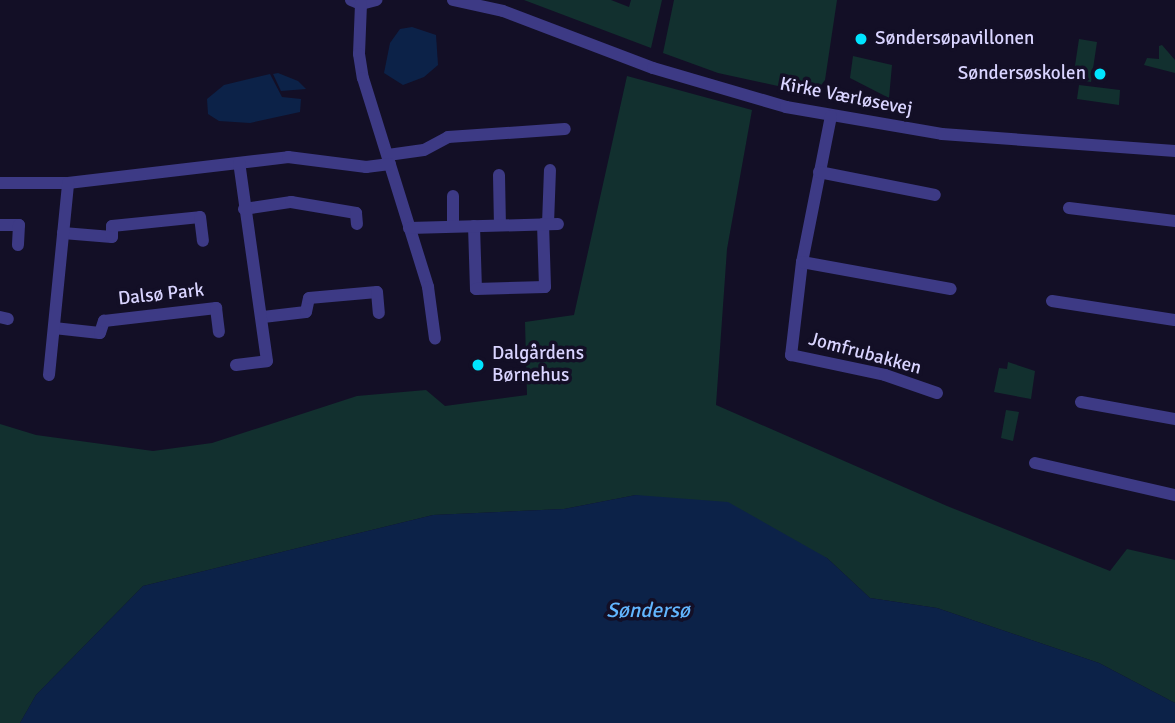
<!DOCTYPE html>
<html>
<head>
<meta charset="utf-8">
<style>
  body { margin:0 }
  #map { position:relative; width:1175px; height:723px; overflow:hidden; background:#130f26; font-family:Signika,sans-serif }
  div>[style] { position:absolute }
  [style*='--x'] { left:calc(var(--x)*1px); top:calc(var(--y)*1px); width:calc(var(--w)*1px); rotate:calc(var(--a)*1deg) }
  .green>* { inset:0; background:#12302f }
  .water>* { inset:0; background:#0c2248 }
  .minor>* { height:12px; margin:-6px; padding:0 6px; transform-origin:6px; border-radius:6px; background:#3d3a85 }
  .dots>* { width:19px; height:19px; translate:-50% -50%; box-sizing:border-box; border:4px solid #130f26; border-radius:50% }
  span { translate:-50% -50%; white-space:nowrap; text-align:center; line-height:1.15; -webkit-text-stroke:7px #130f26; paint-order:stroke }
  .poi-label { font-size:19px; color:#d9d4ff }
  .left { translate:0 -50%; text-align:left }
  .right { translate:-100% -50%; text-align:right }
  .street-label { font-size:19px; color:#d9d4ff }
  .water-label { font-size:21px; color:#62b6ff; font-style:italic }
</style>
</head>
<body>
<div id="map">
  <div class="green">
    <div style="clip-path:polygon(524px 0,611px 0,629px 7px,631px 0,662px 0,651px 48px)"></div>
    <div style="clip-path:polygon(674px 0,837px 0,825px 80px,815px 93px,796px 90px,718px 73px,663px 53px)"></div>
    <div style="clip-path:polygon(1079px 39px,1097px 42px,1091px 82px,1073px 79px)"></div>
    <div style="clip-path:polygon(1162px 45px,1175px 60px,1175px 73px,1144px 65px,1147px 58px,1159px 59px,1159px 46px)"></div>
    <div style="clip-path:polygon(853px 56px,892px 65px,889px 98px,850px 78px)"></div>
    <div style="clip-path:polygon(627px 76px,752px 110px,727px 249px,716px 405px,947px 506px,1110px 571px,1127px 549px,1175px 560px,1175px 703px,1099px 663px,937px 608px,870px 598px,827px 558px,636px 495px,564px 509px,433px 515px,143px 586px,36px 695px,20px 723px,0 723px,0 424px,36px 435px,153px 451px,212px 443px,357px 396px,426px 390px,445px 406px,527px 395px,525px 322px,574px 315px)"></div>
    <div style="clip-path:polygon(1079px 85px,1120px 90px,1119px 105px,1077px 99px)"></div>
    <div style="clip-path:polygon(1008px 362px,1035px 371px,1031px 399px,994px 392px,999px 368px,1007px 369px)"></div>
    <div style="clip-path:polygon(1006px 410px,1019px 412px,1013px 441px,1001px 438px)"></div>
  </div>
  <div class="water">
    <div style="clip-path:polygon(412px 27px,436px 35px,438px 65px,424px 77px,403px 85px,384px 73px,390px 43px,400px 29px)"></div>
    <div style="clip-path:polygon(278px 73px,298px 81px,306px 89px,281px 91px,273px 74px)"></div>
    <div style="clip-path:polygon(270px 74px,282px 97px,301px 99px,300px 112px,250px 123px,219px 121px,208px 114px,207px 99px,224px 85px)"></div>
    <div style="clip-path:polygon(636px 495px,728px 502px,827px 558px,870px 598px,937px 608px,1099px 663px,1175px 703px,1175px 723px,20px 723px,36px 695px,143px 586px,433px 515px,564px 509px)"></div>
  </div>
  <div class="minor">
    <div style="--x:351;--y:0;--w:11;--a:22"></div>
    <div style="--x:361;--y:4;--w:16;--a:-15"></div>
    <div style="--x:453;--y:0;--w:51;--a:12.4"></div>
    <div style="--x:503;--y:11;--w:160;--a:20.8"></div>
    <div style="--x:653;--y:68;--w:139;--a:16.3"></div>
    <div style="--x:786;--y:107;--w:158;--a:9.8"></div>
    <div style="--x:942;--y:134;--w:234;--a:4.2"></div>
    <div style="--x:361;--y:4;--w:50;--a:92.3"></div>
    <div style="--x:359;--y:54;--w:24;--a:81"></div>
    <div style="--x:363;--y:78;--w:219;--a:72.7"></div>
    <div style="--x:428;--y:287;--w:52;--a:82.3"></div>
    <div style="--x:831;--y:116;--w:149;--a:101.2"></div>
    <div style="--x:802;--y:262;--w:94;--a:96.7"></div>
    <div style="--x:791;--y:355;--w:96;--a:12"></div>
    <div style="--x:885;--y:375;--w:55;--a:19.1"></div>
    <div style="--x:388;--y:155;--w:36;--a:-8"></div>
    <div style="--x:424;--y:150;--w:27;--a:-28"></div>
    <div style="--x:448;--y:137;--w:117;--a:-3.9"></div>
    <div style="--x:819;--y:172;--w:118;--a:11.2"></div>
    <div style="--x:499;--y:175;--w:50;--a:88.9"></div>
    <div style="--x:0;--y:183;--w:68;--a:0"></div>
    <div style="--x:68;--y:183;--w:222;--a:-6.7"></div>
    <div style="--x:288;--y:157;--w:79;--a:7.3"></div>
    <div style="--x:366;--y:167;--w:24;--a:-7"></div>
    <div style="--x:453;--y:196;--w:30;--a:90"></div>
    <div style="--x:1069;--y:208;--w:107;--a:7"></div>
    <div style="--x:244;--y:209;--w:48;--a:-8.5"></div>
    <div style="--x:291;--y:202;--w:66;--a:9.6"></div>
    <div style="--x:356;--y:213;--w:11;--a:85"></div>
    <div style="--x:548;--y:224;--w:54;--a:-87.9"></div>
    <div style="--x:0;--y:225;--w:19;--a:0"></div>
    <div style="--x:19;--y:225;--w:20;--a:93"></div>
    <div style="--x:474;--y:226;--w:63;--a:88.2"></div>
    <div style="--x:476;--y:289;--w:69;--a:-1.7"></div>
    <div style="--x:545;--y:287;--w:63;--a:-91.8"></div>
    <div style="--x:409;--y:228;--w:149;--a:-1.5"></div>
    <div style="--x:63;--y:233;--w:49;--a:4.7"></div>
    <div style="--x:112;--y:237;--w:11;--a:-90"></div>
    <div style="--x:112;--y:226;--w:88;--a:-5.8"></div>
    <div style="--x:200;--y:217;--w:24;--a:83"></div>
    <div style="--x:802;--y:262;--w:151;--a:10.3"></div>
    <div style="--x:1052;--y:301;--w:124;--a:8.8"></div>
    <div style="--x:0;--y:317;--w:8;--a:14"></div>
    <div style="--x:263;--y:317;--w:43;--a:-6.6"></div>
    <div style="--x:306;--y:312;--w:14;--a:-78"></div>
    <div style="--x:309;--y:298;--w:68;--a:-5"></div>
    <div style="--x:377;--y:292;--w:21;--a:85"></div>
    <div style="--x:54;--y:328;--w:46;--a:6.2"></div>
    <div style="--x:100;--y:333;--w:13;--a:-72"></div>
    <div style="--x:104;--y:321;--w:113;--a:-6.6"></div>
    <div style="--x:216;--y:308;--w:24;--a:83"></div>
    <div style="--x:236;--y:365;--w:31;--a:-7"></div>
    <div style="--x:267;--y:361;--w:200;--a:-98"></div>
    <div style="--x:49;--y:375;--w:193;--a:-84.3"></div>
    <div style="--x:1081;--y:402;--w:96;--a:10.3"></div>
    <div style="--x:1035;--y:463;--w:144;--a:12.9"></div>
  </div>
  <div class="dots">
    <div style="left:861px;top:39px;background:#00e5ff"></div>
    <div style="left:1100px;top:74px;background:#00e5ff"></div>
    <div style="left:478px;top:365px;background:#00e5ff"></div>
  </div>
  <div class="poi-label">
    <span class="left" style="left:875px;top:39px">Søndersøpavillonen</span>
    <span class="right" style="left:1086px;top:74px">Søndersøskolen</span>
    <span class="left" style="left:492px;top:365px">Dalgårdens<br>Børnehus</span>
  </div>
  <div class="street-label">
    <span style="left:846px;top:97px;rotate:11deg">Kirke Værløsevej</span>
    <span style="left:161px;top:295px;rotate:-6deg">Dalsø Park</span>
    <span style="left:865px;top:354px;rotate:15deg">Jomfrubakken</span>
  </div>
  <div class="water-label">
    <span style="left:648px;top:610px">Søndersø</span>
  </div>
</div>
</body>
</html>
